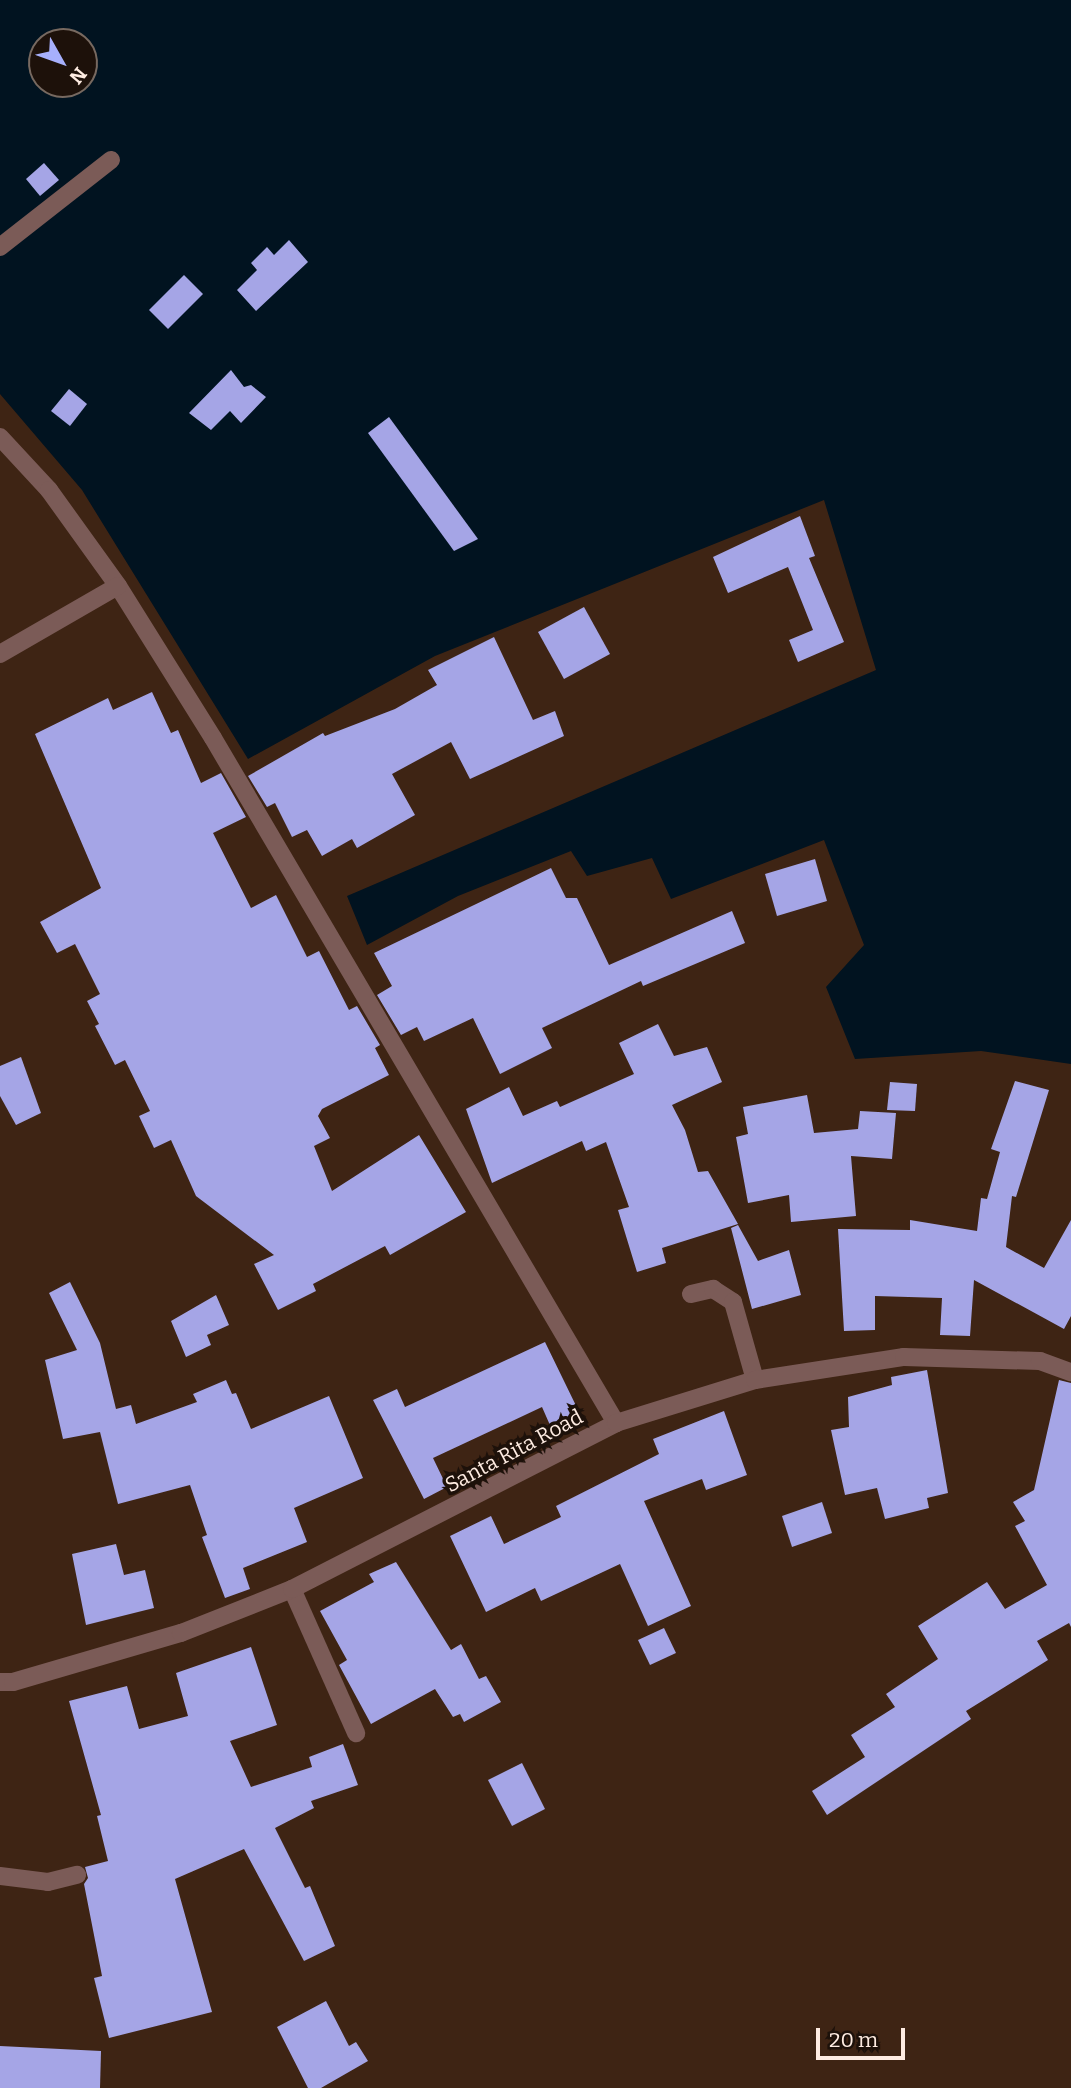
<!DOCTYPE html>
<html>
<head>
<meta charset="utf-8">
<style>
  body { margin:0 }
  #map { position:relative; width:1071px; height:2088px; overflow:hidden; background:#3e2414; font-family:Bitter,serif }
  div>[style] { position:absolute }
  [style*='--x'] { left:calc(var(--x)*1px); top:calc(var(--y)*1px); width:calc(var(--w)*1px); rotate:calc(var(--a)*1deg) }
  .water>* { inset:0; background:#011320 }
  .building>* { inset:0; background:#a5a5e6 }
  .minor>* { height:18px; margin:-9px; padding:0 9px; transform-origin:9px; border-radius:9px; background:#7b5b57 }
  span { translate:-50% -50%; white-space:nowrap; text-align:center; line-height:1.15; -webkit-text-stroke:7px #1d110a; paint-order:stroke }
  .street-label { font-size:21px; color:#feece2 }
  .north { position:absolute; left:28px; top:28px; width:70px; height:70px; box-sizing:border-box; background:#1d110a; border:2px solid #776960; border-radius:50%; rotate:130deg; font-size:19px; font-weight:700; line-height:28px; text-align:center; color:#feece2 }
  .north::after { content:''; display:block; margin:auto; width:24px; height:32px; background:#a7b0fc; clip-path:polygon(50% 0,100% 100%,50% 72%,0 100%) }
  .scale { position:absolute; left:816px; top:2028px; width:89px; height:32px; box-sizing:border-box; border:4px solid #feece2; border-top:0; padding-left:9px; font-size:21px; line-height:24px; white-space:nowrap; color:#feece2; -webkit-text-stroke:5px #1d110a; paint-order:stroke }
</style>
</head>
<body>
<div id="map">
  <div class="water">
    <div style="clip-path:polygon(evenodd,0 0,1071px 0,1071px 1064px,981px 1051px,855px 1059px,826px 987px,864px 945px,824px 840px,671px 899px,652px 858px,587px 876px,571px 851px,458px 896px,367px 945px,347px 896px,876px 670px,824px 500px,435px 656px,248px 759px,82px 490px,0 394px,0 0,42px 42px,84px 42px,84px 84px,42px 84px,42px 42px)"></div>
  </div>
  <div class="building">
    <div style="clip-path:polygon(44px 163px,59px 180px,40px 196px,26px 179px)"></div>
    <div style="clip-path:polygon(289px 240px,308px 262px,256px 311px,237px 290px,257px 270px,251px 263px,267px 247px,274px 255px)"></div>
    <div style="clip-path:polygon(184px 275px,203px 294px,168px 329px,149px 310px)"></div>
    <div style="clip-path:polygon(231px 370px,244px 387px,251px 385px,266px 397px,241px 423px,230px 411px,211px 430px,189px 413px)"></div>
    <div style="clip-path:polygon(69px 389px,87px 404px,70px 426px,51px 411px)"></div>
    <div style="clip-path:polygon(389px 417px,478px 539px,454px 551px,368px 433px)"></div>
    <div style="clip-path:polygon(800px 516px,815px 556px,809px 558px,844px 642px,798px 662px,789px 640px,813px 630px,788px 567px,728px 593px,713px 557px)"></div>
    <div style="clip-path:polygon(584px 607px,610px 654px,564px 679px,538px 632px)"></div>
    <div style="clip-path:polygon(494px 637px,533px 720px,555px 711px,564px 736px,470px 779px,451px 742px,392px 774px,415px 815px,357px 848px,352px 839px,322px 856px,307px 830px,292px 837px,275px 803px,267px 807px,248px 776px,323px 733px,325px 736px,395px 709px,437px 685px,428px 670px)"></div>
    <div style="clip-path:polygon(152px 692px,171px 733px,178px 730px,201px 783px,221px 773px,246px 817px,213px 833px,251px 908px,276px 895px,307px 957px,319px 951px,349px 1010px,357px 1006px,380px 1045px,375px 1048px,389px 1075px,322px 1109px,318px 1116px,330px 1138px,314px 1146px,332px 1191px,419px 1135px,466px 1212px,390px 1255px,385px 1246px,313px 1284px,316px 1291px,278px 1310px,254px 1264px,274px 1255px,196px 1196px,171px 1140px,154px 1148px,139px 1116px,150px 1111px,125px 1060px,115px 1065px,95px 1026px,99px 1024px,87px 1001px,100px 994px,75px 944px,57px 953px,40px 922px,101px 888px,35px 734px,108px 698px,113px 710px)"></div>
    <div style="clip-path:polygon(815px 859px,827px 901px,777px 916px,765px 874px)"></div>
    <div style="clip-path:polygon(551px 868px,566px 898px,577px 898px,609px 965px,732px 911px,745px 943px,643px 986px,641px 981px,542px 1028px,552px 1048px,500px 1074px,473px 1018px,424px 1041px,417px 1027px,401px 1035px,377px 995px,392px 986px,374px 953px)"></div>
    <div style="clip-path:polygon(658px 1024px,674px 1056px,707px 1047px,722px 1082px,672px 1105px,685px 1130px,698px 1172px,708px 1171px,738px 1224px,662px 1248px,666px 1263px,637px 1272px,618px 1210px,629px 1207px,606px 1142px,586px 1151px,582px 1141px,492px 1183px,466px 1109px,509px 1087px,523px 1116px,557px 1101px,560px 1107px,634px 1074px,619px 1043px)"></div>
    <div style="clip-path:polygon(21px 1057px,41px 1113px,16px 1125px,0 1096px,0 1066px)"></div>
    <div style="clip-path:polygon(1015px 1081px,1049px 1090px,1016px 1197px,1012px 1196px,1006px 1247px,1044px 1268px,1071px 1220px,1071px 1316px,1064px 1329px,974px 1280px,970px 1336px,940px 1335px,942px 1298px,875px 1296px,875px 1330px,844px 1331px,838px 1229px,910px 1230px,910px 1220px,977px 1231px,981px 1198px,987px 1199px,1000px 1152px,991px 1149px)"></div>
    <div style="clip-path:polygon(890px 1082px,917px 1084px,915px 1111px,887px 1110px)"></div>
    <div style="clip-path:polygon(807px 1095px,814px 1133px,858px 1129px,860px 1111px,896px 1113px,892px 1159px,851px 1156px,856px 1216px,791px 1222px,789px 1195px,748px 1203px,736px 1137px,748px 1134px,743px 1107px)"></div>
    <div style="clip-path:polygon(738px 1225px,758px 1261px,789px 1250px,801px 1295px,752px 1309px,731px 1228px)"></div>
    <div style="clip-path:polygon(70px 1282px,100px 1343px,116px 1409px,131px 1405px,136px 1424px,197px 1402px,193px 1394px,226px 1380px,232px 1394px,236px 1393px,251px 1429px,329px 1396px,363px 1478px,294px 1508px,307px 1542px,243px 1568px,250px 1589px,225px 1598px,202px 1537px,207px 1535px,190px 1485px,118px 1504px,100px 1432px,63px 1439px,45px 1360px,77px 1350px,49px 1293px)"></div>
    <div style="clip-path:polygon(216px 1295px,229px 1325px,207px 1335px,211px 1345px,186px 1357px,171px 1321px)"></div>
    <div style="clip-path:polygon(545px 1342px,582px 1418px,553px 1432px,542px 1407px,433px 1458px,447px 1487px,424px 1499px,373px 1400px,397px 1389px,405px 1407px)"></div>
    <div style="clip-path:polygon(927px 1370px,948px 1493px,927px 1498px,929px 1508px,885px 1519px,877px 1488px,845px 1495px,831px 1430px,849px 1427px,848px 1397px,892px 1385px,891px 1377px)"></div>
    <div style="clip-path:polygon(1059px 1380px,1071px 1383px,1071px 1627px,1069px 1623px,1037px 1641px,1048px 1660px,966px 1711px,971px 1719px,827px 1815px,812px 1791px,865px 1757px,851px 1735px,895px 1707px,886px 1694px,938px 1659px,918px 1626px,987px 1582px,1005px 1609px,1047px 1585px,1015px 1526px,1025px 1521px,1013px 1502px,1034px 1490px)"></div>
    <div style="clip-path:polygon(724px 1411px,747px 1475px,706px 1490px,702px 1479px,644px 1501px,691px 1606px,648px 1626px,620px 1564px,541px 1601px,535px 1588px,486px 1612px,450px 1536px,491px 1516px,504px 1544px,561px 1517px,556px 1506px,659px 1454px,653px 1439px)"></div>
    <div style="clip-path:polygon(822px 1502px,832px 1533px,792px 1547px,782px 1516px)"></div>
    <div style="clip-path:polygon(116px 1544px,124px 1575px,145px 1570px,154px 1608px,86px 1625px,72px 1554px)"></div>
    <div style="clip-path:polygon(396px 1562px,451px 1650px,461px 1644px,479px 1679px,486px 1676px,501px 1702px,464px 1722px,460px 1714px,453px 1717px,435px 1689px,371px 1724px,339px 1665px,347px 1660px,320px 1611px,374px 1582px,369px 1574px)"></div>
    <div style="clip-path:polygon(664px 1628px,676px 1653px,650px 1665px,638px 1640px)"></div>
    <div style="clip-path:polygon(251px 1647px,277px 1725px,230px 1741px,251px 1787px,312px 1767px,309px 1757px,343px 1744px,358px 1785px,311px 1801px,314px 1808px,275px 1828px,305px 1888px,310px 1886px,335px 1946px,304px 1961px,244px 1849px,175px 1879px,212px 2012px,109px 2038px,94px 1978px,102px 1976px,84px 1884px,88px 1878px,85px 1867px,108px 1861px,97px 1816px,101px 1815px,69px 1701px,127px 1686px,139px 1729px,188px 1716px,176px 1673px)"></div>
    <div style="clip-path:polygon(522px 1763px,545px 1809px,512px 1826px,488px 1780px)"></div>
    <div style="clip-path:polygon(326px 2001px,349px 2046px,356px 2042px,368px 2061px,321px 2088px,308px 2088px,277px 2027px)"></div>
    <div style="clip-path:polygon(0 2046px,101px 2051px,100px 2088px,0 2088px)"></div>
  </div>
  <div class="minor">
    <div style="--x:0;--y:247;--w:141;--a:-38.1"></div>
    <div style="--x:0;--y:437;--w:72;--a:47.2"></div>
    <div style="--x:49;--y:490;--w:118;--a:54.3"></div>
    <div style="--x:118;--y:586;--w:179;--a:58"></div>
    <div style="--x:213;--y:738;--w:795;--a:59.53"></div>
    <div style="--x:0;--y:654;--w:136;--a:-30"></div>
    <div style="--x:691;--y:1294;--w:23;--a:-13"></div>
    <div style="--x:713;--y:1289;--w:24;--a:33"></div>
    <div style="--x:733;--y:1302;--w:81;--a:74.2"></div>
    <div style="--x:292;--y:1589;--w:158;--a:66"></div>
    <div style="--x:0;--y:1682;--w:13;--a:0"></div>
    <div style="--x:13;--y:1682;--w:175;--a:-16.3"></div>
    <div style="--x:181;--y:1633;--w:119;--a:-21.6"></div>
    <div style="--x:292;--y:1589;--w:364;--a:-27.1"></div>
    <div style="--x:616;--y:1423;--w:145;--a:-17.2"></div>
    <div style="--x:755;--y:1380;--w:151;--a:-8.8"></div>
    <div style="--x:904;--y:1357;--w:136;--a:1.7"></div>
    <div style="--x:1040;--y:1361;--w:33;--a:20"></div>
    <div style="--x:0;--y:1876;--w:48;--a:7.1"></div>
    <div style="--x:48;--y:1882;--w:30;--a:-14"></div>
  </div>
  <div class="street-label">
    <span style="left:514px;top:1451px;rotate:-28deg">Santa Rita Road</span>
  </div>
  <div class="north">N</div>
  <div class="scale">20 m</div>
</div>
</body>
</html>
